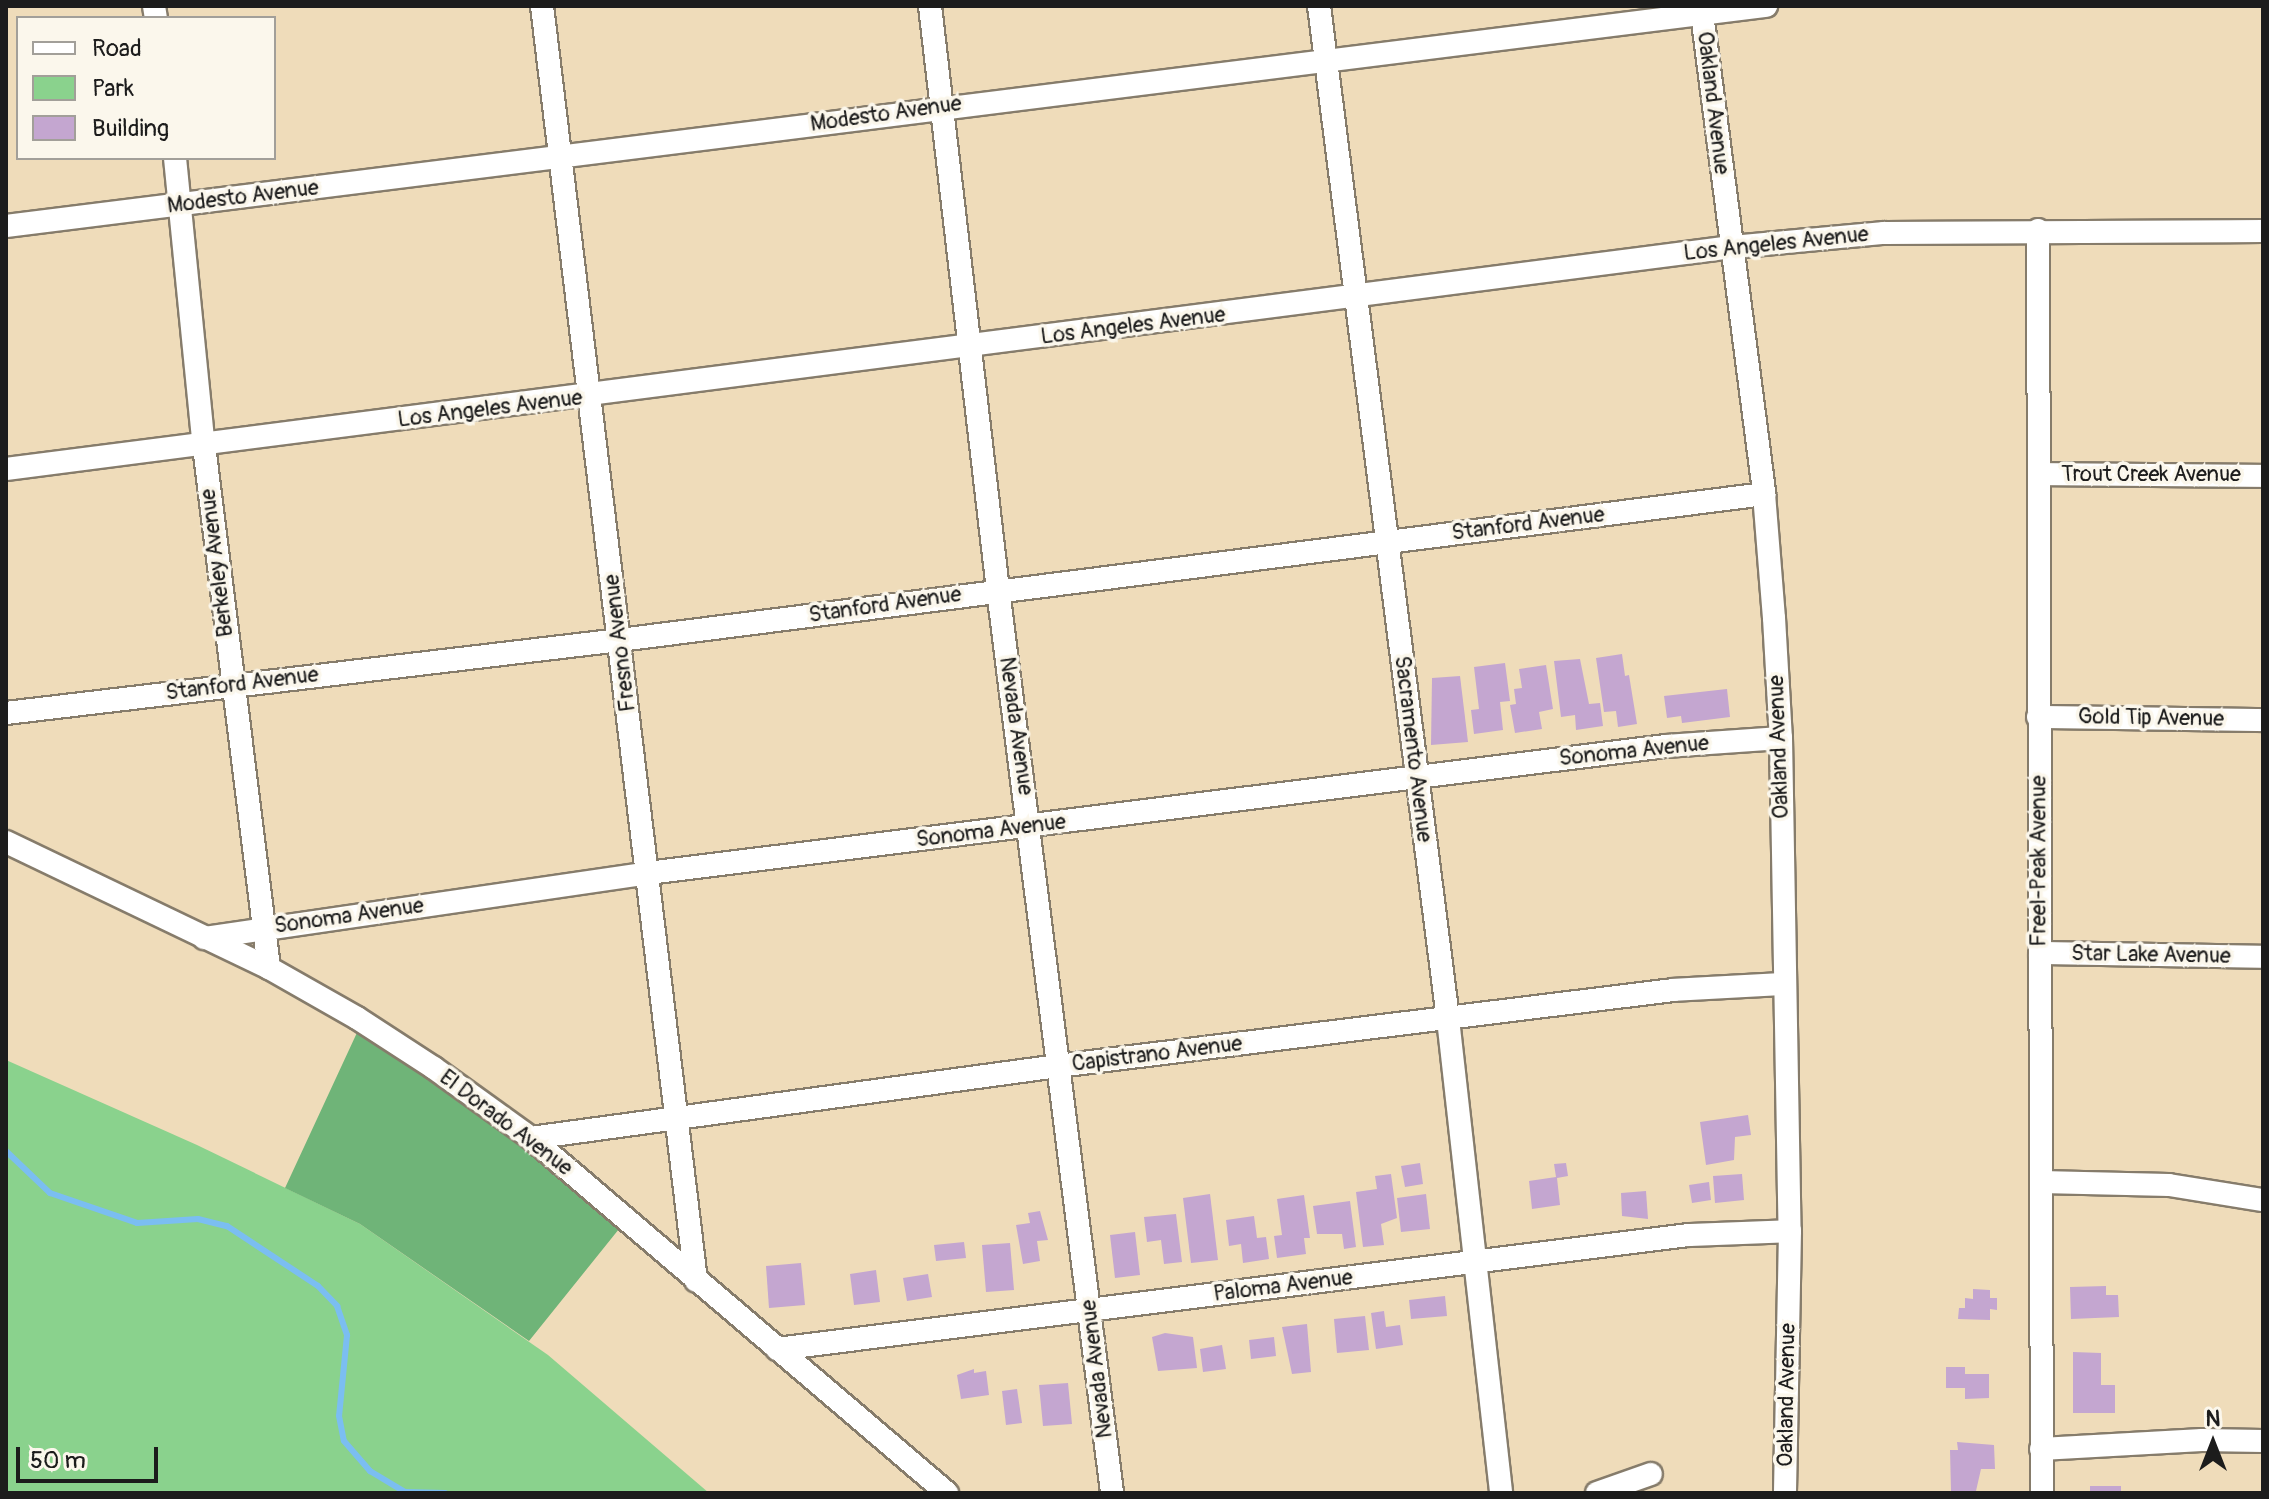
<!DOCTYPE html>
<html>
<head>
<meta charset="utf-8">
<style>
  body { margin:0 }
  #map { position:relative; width:2269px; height:1499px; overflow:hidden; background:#efdcba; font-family:Pangolin,sans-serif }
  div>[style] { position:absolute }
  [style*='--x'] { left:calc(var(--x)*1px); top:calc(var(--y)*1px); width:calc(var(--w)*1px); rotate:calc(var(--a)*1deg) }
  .green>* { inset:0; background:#8ad28d }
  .forest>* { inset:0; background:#6fb478 }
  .stream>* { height:6px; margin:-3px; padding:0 3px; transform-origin:3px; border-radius:3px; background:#7bbef1 }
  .building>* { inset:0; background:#c4a6d0 }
  .roads { filter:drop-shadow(2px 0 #867c6b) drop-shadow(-2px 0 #867c6b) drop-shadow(0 2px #867c6b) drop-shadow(0 -2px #867c6b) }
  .minor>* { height:22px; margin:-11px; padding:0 11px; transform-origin:11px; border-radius:11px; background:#fff }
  span { translate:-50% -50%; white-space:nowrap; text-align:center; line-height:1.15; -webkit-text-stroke:7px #fbf7ec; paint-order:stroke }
  .street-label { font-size:22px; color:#1c1c1c }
  .frame { position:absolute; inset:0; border:8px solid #1c1c1c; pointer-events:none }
  .legend { position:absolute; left:16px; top:16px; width:260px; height:144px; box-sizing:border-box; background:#fbf7ec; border:2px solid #a29f99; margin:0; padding:10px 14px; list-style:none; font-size:24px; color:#1c1c1c }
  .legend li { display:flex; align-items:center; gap:16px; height:40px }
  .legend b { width:40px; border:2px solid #a29f99 }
  .north { position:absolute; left:2173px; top:1403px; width:80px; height:80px; -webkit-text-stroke:6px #fbf7ec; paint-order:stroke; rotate:0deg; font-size:22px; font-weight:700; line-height:32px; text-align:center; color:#1c1c1c }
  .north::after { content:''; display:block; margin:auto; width:28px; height:36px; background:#1c1c1c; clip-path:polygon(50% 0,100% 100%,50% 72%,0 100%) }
  .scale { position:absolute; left:16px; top:1447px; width:142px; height:36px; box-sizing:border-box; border:4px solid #1c1c1c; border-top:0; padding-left:10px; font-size:24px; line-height:28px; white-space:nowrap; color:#1c1c1c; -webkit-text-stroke:6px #fbf7ec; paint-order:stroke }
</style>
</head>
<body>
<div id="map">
  <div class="green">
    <div style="clip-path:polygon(6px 1060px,197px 1145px,360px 1224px,548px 1355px,709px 1493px,6px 1493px)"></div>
  </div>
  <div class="forest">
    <div style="clip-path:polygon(361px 1024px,421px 1062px,619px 1229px,529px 1341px,360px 1224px,285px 1188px)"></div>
  </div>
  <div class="stream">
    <div style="--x:6;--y:1151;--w:61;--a:43.7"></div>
    <div style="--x:50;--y:1193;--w:92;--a:19"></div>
    <div style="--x:137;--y:1223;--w:61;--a:-3.8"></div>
    <div style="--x:198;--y:1219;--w:30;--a:14"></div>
    <div style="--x:227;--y:1226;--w:109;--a:33.4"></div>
    <div style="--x:318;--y:1286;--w:28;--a:46"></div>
    <div style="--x:337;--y:1306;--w:31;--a:71"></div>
    <div style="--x:347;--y:1335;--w:81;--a:95.6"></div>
    <div style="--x:339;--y:1416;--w:25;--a:79"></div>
    <div style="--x:344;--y:1441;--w:40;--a:49"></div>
    <div style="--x:370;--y:1471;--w:41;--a:31"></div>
    <div style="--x:405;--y:1492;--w:40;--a:1.4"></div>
  </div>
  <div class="building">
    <div style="clip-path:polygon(1622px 654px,1625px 676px,1629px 675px,1637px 724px,1618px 727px,1616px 711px,1604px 712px,1596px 658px)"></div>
    <div style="clip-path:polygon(1580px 659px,1589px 704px,1600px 703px,1603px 726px,1576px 730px,1575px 715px,1561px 717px,1554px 661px)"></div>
    <div style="clip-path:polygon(1505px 663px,1510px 701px,1500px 702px,1503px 730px,1474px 734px,1471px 710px,1479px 709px,1474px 667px)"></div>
    <div style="clip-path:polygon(1546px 665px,1553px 709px,1539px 712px,1542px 729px,1515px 733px,1510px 705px,1516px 704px,1514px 689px,1522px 688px,1519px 669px)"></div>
    <div style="clip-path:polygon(1460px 676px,1468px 742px,1431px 745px,1432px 678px)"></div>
    <div style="clip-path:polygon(1727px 689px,1730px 717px,1682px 723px,1681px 716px,1667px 718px,1664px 696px)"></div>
    <div style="clip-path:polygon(1748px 1115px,1751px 1135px,1735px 1137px,1734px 1160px,1706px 1165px,1700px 1122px)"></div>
    <div style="clip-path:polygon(1420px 1163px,1423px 1184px,1405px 1187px,1401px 1166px)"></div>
    <div style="clip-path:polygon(1566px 1163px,1568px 1176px,1557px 1178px,1560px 1205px,1532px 1209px,1529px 1181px,1556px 1177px,1554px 1164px)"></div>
    <div style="clip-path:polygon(1391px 1174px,1397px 1218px,1381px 1224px,1384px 1245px,1363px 1247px,1356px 1192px,1377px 1189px,1375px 1176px)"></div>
    <div style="clip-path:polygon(1742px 1174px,1744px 1200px,1715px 1203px,1713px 1176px)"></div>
    <div style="clip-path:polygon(1709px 1182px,1711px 1200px,1692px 1203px,1689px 1185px)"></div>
    <div style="clip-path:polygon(1646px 1191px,1648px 1219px,1622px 1216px,1621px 1193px)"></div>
    <div style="clip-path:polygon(1210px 1194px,1218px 1260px,1191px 1263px,1183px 1198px)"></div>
    <div style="clip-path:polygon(1426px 1194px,1430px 1229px,1401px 1232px,1397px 1198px)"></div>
    <div style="clip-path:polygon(1304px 1195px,1310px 1238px,1304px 1238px,1306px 1254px,1277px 1258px,1274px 1236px,1282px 1235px,1277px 1199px)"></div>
    <div style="clip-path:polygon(1350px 1201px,1356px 1247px,1344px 1249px,1342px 1234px,1317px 1234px,1313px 1206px)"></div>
    <div style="clip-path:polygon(1040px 1211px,1048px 1240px,1037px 1241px,1040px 1261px,1023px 1264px,1016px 1225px,1030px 1223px,1028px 1213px)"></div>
    <div style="clip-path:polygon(1176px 1214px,1182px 1262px,1164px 1264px,1161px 1240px,1147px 1242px,1144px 1217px)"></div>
    <div style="clip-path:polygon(1254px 1216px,1257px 1238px,1266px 1237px,1269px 1259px,1243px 1263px,1241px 1244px,1229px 1246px,1226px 1220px)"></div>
    <div style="clip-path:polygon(1135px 1232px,1140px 1275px,1115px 1278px,1110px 1235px)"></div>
    <div style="clip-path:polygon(964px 1242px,966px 1258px,936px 1261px,934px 1245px)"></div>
    <div style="clip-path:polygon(1010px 1243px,1014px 1290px,986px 1292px,982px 1245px)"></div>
    <div style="clip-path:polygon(801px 1263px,805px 1305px,769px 1308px,766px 1266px)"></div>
    <div style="clip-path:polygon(876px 1270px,880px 1302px,854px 1305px,850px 1274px)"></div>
    <div style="clip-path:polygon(928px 1274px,932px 1297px,907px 1301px,903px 1278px)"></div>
    <div style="clip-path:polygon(2106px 1286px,2106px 1295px,2118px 1295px,2119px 1317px,2071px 1319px,2070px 1287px)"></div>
    <div style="clip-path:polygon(1973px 1289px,1990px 1290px,1990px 1298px,1997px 1298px,1997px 1310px,1990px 1309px,1990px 1320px,1958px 1319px,1959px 1308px,1965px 1308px,1965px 1298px,1973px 1299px)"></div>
    <div style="clip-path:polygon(1445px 1296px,1447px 1316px,1411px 1319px,1409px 1300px)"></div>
    <div style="clip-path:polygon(1384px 1311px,1386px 1327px,1400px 1325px,1403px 1345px,1376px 1349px,1371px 1313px)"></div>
    <div style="clip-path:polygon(1365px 1316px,1369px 1350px,1337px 1353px,1334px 1319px)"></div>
    <div style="clip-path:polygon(1307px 1324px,1311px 1372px,1292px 1374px,1282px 1327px)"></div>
    <div style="clip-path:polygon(1165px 1333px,1193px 1337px,1197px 1368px,1158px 1371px,1152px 1337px)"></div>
    <div style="clip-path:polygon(1274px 1337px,1276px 1356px,1251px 1359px,1249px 1340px)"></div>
    <div style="clip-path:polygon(1222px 1345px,1226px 1369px,1203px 1372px,1200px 1349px)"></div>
    <div style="clip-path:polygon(2073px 1352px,2101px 1353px,2101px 1385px,2115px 1385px,2115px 1413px,2073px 1413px)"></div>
    <div style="clip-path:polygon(1946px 1367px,1965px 1367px,1965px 1374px,1989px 1374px,1989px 1398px,1965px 1399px,1965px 1388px,1946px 1388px)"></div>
    <div style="clip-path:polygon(974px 1369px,974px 1373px,986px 1371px,989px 1395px,961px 1399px,957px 1375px)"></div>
    <div style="clip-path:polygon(1068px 1383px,1072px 1424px,1043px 1426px,1039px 1385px)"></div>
    <div style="clip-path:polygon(1017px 1389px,1022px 1423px,1006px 1425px,1002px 1391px)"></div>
    <div style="clip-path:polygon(1957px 1442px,1994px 1445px,1995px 1469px,1981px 1469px,1976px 1491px,1951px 1491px,1950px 1450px,1958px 1450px)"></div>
    <div style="clip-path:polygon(2090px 1486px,2121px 1486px,2121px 1493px,2090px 1493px)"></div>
  </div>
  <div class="roads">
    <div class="minor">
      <div style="--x:154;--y:6;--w:12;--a:81"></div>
      <div style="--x:542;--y:6;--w:1284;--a:83.11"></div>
      <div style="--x:930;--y:6;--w:588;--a:83.36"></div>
      <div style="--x:998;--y:590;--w:910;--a:82.8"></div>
      <div style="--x:1319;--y:6;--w:1021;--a:82.74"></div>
      <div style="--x:1448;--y:1019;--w:477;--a:83.6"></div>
      <div style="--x:1701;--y:6;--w:492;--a:82.6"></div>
      <div style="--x:1764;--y:494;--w:124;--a:85.4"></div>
      <div style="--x:1774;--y:618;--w:120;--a:86.7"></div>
      <div style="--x:1781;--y:738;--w:493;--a:89"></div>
      <div style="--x:1790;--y:1231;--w:262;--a:91.1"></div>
      <div style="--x:175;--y:158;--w:289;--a:84.3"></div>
      <div style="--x:204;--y:446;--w:526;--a:82.9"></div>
      <div style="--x:6;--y:226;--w:1774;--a:-7.13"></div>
      <div style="--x:2038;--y:230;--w:1263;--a:89.82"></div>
      <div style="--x:6;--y:469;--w:1740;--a:-7.33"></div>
      <div style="--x:1732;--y:247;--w:153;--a:-5.3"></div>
      <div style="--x:1884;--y:233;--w:379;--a:-0.3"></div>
      <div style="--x:2040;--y:474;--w:223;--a:0.5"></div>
      <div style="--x:6;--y:713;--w:618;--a:-6.78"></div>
      <div style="--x:620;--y:640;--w:1153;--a:-7.27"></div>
      <div style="--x:2038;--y:717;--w:225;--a:0.8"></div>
      <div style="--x:6;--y:842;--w:292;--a:25.6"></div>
      <div style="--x:269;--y:968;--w:101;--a:29.6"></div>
      <div style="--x:357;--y:1018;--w:92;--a:33"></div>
      <div style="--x:434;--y:1068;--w:120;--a:35.8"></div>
      <div style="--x:531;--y:1138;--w:547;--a:40.48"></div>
      <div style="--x:204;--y:938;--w:449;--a:-8.3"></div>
      <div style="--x:648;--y:873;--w:1026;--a:-7.11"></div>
      <div style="--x:1666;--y:746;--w:115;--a:-4"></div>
      <div style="--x:2040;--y:953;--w:223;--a:1"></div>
      <div style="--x:531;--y:1138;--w:532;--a:-7.78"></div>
      <div style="--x:1058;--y:1066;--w:620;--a:-7.04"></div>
      <div style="--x:1673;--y:990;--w:112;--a:-3.1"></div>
      <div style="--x:2041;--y:1182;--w:128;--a:1.3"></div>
      <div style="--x:2169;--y:1185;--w:95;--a:9.1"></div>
      <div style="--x:777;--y:1349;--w:918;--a:-7.13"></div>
      <div style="--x:1688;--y:1235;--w:102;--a:-2.2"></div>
      <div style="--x:2041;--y:1449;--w:161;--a:-3.2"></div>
      <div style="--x:2202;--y:1440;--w:61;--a:0.9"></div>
      <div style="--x:1597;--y:1493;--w:57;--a:-19.4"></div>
    </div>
  </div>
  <div class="street-label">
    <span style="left:1713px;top:103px;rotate:83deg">Oakland Avenue</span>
    <span style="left:886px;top:114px;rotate:-8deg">Modesto Avenue</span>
    <span style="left:243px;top:197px;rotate:-7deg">Modesto Avenue</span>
    <span style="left:1776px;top:244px;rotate:-6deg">Los Angeles Avenue</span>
    <span style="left:1133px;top:326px;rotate:-7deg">Los Angeles Avenue</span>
    <span style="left:490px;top:409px;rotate:-7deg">Los Angeles Avenue</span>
    <span style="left:2151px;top:475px">Trout Creek Avenue</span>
    <span style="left:1528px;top:524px;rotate:-7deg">Stanford Avenue</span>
    <span style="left:217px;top:563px;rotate:-97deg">Berkeley Avenue</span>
    <span style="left:885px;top:605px;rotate:-8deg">Stanford Avenue</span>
    <span style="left:620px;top:643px;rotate:-97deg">Fresno Avenue</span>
    <span style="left:242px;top:684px;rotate:-7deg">Stanford Avenue</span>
    <span style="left:2151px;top:718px;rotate:1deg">Gold Tip Avenue</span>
    <span style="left:1016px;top:726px;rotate:82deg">Nevada Avenue</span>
    <span style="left:1779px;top:747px;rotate:-92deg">Oakland Avenue</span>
    <span style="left:1413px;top:749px;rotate:83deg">Sacramento Avenue</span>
    <span style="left:1634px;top:751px;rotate:-6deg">Sonoma Avenue</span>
    <span style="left:991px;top:831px;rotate:-7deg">Sonoma Avenue</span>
    <span style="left:2039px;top:861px;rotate:-90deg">Freel-Peak Avenue</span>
    <span style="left:349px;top:916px;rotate:-8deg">Sonoma Avenue</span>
    <span style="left:2151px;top:955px;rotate:1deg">Star Lake Avenue</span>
    <span style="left:1157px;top:1054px;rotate:-7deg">Capistrano Avenue</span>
    <span style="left:506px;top:1123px;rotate:37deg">El Dorado Avenue</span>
    <span style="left:1283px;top:1286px;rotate:-7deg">Paloma Avenue</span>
    <span style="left:1097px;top:1369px;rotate:-97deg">Nevada Avenue</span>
    <span style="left:1787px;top:1395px;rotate:-89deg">Oakland Avenue</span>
  </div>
  <div class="frame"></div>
  <ul class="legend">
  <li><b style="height:10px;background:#fff"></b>Road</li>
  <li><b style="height:22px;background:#8ad28d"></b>Park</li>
  <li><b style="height:22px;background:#c4a6d0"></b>Building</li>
  </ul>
  <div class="north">N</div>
  <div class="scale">50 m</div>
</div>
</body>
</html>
